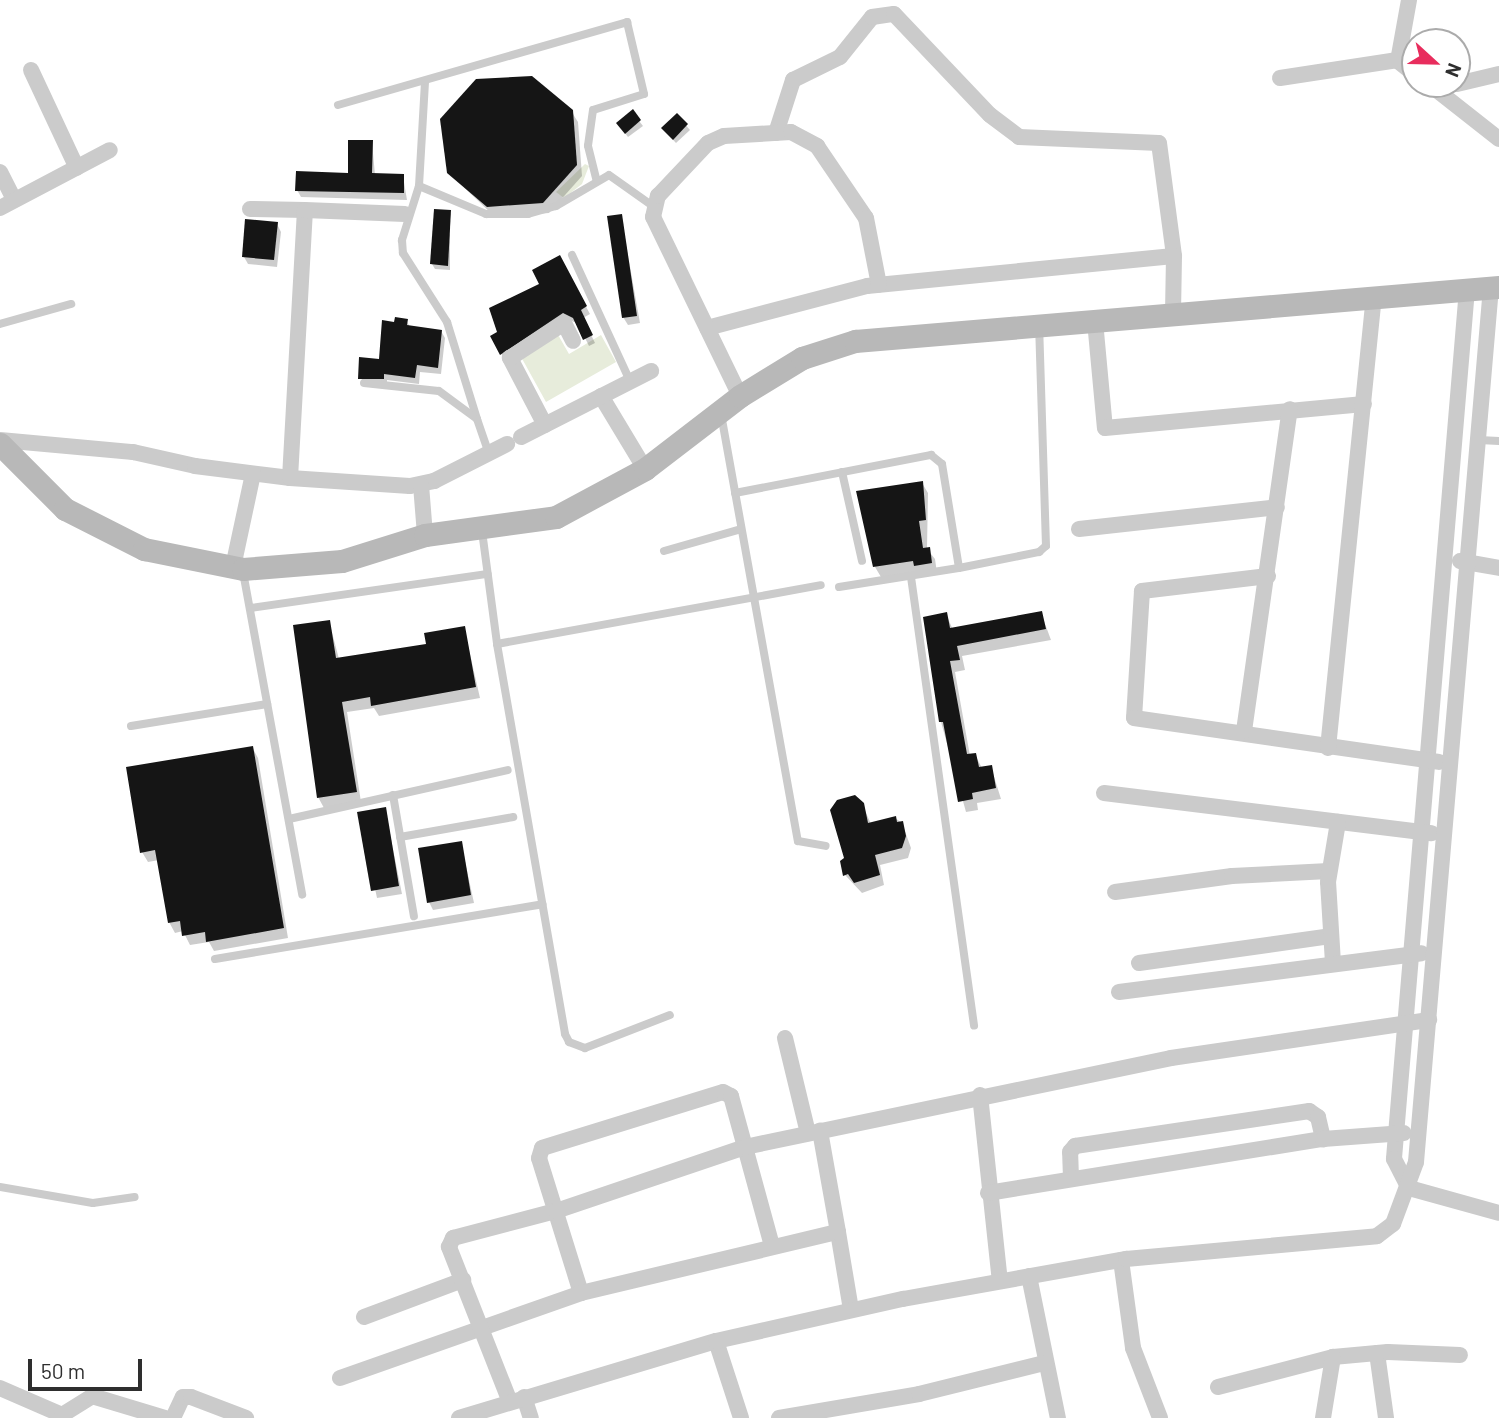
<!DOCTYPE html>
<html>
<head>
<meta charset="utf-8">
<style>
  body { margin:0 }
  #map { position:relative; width:1499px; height:1418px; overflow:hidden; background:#fff; font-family:Barlow,sans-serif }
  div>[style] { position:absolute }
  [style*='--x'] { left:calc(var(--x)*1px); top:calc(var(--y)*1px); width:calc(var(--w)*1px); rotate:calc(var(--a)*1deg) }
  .green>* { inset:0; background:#e7ecdb }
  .shadow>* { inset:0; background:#0003 }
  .building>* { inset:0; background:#151515 }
  .lane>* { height:8px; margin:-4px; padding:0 4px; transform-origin:4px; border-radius:4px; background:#cbcbcb }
  .street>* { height:16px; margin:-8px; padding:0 8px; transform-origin:8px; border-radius:8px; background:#cbcbcb }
  .secondary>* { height:23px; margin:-11.5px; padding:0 11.5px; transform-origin:11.5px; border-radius:11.5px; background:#b8b8b8 }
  span { translate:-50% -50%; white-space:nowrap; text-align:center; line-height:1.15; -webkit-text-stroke:7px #fff; paint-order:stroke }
  .north { position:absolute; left:1401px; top:28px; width:70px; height:70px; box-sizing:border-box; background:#fff; border:2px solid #ababab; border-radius:50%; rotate:112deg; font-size:19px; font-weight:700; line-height:28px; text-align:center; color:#2e2e2e }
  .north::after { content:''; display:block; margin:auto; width:24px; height:32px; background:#e82d5d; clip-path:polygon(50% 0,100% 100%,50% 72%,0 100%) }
  .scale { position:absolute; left:28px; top:1359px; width:114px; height:32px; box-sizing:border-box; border:4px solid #2e2e2e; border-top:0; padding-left:9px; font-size:21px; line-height:24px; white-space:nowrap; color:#2e2e2e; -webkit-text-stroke:5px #fff; paint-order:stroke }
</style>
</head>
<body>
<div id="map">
  <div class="green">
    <div style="clip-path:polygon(585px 164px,589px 166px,582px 184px,564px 198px,556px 192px)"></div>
    <div style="clip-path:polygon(557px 333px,569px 354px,601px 335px,616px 362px,546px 402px,520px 355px)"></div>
  </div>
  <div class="shadow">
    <div style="clip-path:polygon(571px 111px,578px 122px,582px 176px,549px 213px,495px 217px,448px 172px)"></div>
    <div style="clip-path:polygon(632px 112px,643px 126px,628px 137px,621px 128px)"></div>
    <div style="clip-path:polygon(677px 115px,690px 130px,676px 143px,663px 129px)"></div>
    <div style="clip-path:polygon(372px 142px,375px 175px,403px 176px,407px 200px,301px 197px,297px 190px,350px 174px)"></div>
    <div style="clip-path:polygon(450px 212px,450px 270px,435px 269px,432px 264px)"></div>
    <div style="clip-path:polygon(621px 216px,640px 323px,628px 325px,623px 317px)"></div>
    <div style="clip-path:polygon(277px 224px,281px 232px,277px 267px,248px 264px,244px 257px)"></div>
    <div style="clip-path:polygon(559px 257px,590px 314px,583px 318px,595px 343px,589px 346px,578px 324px,568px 319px,505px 361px,493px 337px,541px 285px)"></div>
    <div style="clip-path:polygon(406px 320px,410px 327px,441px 331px,445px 338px,441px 374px,420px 372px,419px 384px,387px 380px,387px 385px,365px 385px,361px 378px,381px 360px,395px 324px)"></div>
    <div style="clip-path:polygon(922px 483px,928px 493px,927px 549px,935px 559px,937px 573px,881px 577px,875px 567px)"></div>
    <div style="clip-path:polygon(1041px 613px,1051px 640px,962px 656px,965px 670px,955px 672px,970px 756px,975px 755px,982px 768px,991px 767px,1001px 799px,977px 803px,978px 810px,966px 812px,941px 722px,946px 614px,953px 630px)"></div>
    <div style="clip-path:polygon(329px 621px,339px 659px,428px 646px,464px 628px,480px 698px,379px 716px,374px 708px,347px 712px,361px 802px,324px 808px,318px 797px)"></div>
    <div style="clip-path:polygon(252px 747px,258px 758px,288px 938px,214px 951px,209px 942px,190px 945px,183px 931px,175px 933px,169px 922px,159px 860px,148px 862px,142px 852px)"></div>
    <div style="clip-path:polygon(862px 804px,871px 824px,895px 818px,902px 823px,911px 848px,908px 858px,880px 865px,884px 885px,862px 893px,845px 875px)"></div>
    <div style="clip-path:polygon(385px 809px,402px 894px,377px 898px,359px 813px)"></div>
    <div style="clip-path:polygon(461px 843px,474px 903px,433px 910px,429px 902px)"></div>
  </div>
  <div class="building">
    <div style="clip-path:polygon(532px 76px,573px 110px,577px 165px,543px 203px,487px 207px,447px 173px,440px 119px,476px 79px)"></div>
    <div style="clip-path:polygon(633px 109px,641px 120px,625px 134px,616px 123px)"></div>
    <div style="clip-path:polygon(677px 113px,688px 124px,673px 140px,661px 128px)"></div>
    <div style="clip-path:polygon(348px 140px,373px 140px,372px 173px,404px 174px,404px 193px,295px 191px,296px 171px,348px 173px)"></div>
    <div style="clip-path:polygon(434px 209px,451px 210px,448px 266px,430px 264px)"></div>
    <div style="clip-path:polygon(622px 214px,637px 316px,622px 318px,607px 216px)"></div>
    <div style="clip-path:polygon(245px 219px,278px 222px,274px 260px,242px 257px)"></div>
    <div style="clip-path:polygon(560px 255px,587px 306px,581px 310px,593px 335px,583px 340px,573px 318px,563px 313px,500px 355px,490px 336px,497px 332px,489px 308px,539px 284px,532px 270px)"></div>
    <div style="clip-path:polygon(395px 317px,408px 319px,407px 325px,442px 330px,438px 368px,417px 365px,415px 378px,384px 374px,384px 379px,358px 379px,359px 357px,379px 359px,382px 320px,394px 322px)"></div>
    <div style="clip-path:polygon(923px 481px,926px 520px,919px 521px,923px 548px,930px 547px,932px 563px,914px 566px,913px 561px,873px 567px,856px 491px)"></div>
    <div style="clip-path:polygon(1042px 611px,1046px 629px,957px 646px,960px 660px,950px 661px,967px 754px,976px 753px,979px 767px,992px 765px,996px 788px,972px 793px,973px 799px,958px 802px,943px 722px,939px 722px,923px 617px,947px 612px,950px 628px)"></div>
    <div style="clip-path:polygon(330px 620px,336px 658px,426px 644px,424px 633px,465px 626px,476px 687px,371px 706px,370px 697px,342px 702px,357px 792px,317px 798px,293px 625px)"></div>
    <div style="clip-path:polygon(253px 746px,284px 928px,206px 942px,205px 932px,182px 936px,180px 921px,168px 923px,155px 850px,140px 853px,126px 767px)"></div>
    <div style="clip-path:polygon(855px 795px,864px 803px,868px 823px,896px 816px,897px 822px,903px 821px,906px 836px,902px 848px,875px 855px,880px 875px,854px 883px,848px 874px,843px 876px,840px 861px,844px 858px,830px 810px,837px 800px)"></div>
    <div style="clip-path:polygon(386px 807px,399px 886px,371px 891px,357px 812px)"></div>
    <div style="clip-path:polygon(462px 841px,471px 895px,427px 903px,418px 848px)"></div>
  </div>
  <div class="lane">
    <div style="--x:425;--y:82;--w:104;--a:93.3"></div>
    <div style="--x:419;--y:186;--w:73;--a:22.7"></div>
    <div style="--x:486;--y:214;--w:42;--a:0"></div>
    <div style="--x:528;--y:214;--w:29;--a:-16"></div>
    <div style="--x:556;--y:206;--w:61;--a:-30.3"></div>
    <div style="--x:609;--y:175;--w:55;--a:35.4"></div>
    <div style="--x:338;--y:105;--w:301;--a:-16"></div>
    <div style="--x:627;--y:22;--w:74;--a:76.7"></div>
    <div style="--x:644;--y:94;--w:53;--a:162.6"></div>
    <div style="--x:593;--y:110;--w:36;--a:98"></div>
    <div style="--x:588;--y:146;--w:36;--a:76"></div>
    <div style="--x:419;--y:186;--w:57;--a:107.5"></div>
    <div style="--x:402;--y:240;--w:13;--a:86"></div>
    <div style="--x:403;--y:253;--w:82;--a:57.5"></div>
    <div style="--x:447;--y:322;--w:102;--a:72.8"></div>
    <div style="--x:572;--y:255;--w:139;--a:65.3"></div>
    <div style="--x:0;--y:324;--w:74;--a:-15.7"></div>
    <div style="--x:364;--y:383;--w:75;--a:6.1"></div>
    <div style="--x:439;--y:391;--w:47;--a:36.4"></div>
    <div style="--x:477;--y:419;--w:37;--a:71"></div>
    <div style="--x:721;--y:414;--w:434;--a:79.8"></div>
    <div style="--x:798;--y:841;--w:28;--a:10"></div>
    <div style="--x:1479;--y:440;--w:20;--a:3"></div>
    <div style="--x:842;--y:472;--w:91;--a:77.3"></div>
    <div style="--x:735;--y:493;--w:200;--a:-11"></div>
    <div style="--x:931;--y:455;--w:14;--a:39"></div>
    <div style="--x:942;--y:464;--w:105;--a:80.7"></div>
    <div style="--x:482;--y:531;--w:114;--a:82.4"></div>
    <div style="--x:497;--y:644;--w:396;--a:80.1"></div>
    <div style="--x:565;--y:1034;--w:9;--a:63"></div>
    <div style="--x:569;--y:1042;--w:17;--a:21"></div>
    <div style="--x:585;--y:1048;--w:91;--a:-21.2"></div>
    <div style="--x:664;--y:551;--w:80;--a:-15.9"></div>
    <div style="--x:243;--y:572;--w:328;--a:79.6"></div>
    <div style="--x:911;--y:577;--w:453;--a:82"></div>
    <div style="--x:839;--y:587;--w:121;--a:-9"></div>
    <div style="--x:959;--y:568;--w:82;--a:-11.3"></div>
    <div style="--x:1039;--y:552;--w:9;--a:-41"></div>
    <div style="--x:1046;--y:546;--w:218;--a:-91.8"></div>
    <div style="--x:251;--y:608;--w:239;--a:-8.2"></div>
    <div style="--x:497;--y:644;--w:329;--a:-10.3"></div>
    <div style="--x:131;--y:726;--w:138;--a:-9.2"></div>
    <div style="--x:393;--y:795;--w:123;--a:80.2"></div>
    <div style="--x:289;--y:819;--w:224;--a:-12.6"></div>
    <div style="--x:400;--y:837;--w:115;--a:-10"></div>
    <div style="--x:215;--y:959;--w:332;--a:-9.5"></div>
    <div style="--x:0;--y:1187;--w:94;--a:9.8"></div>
    <div style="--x:93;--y:1203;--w:42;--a:-8.1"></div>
  </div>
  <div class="street">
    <div style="--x:1409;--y:0;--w:62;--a:100.2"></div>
    <div style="--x:1398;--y:61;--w:22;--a:39"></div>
    <div style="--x:31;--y:70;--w:108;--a:64.9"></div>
    <div style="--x:1280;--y:78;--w:119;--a:-8.7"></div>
    <div style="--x:1429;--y:84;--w:89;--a:38.2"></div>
    <div style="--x:1457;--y:84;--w:43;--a:-13.4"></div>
    <div style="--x:776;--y:133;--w:56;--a:-72.2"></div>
    <div style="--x:793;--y:80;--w:52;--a:-26.1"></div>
    <div style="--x:840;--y:57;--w:51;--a:-51.3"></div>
    <div style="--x:872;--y:17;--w:22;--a:-8"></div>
    <div style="--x:894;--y:14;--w:139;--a:46.5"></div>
    <div style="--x:990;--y:115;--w:36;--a:37"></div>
    <div style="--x:1019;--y:137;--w:140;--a:2.5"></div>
    <div style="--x:1159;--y:143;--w:114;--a:82.4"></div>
    <div style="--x:1174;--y:256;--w:58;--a:91"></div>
    <div style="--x:0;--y:172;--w:31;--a:63"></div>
    <div style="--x:0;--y:208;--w:124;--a:-27.8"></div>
    <div style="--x:250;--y:209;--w:55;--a:1"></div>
    <div style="--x:1467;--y:289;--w:873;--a:94.8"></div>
    <div style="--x:1394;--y:1159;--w:33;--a:63"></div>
    <div style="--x:1409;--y:1188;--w:93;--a:15.5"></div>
    <div style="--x:1095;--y:321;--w:107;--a:84.7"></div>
    <div style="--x:1105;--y:428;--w:260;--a:-5.3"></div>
    <div style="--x:707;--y:328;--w:165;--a:-14.7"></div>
    <div style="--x:867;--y:286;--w:308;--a:-5.6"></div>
    <div style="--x:601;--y:396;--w:85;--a:58.9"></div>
    <div style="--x:740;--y:396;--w:199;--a:-115.9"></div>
    <div style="--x:653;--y:217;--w:22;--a:-77"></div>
    <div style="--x:658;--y:196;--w:73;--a:-46.7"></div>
    <div style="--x:708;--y:143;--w:17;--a:-24"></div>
    <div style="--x:724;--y:136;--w:67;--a:-3.4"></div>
    <div style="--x:791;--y:132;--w:30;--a:28"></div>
    <div style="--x:817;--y:146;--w:87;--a:55.8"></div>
    <div style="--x:866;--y:218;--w:68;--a:79"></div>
    <div style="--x:545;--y:425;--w:76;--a:-117.6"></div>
    <div style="--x:510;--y:358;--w:64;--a:-32.9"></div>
    <div style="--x:564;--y:323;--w:20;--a:63"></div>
    <div style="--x:521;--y:437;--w:146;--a:-26.9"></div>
    <div style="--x:0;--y:440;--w:134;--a:5.2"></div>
    <div style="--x:133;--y:452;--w:64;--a:12.7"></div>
    <div style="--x:195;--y:466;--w:96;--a:7.2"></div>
    <div style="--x:290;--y:478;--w:120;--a:3.8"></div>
    <div style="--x:410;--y:486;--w:25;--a:-12"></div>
    <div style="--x:434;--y:481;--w:82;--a:-26.9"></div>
    <div style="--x:290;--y:478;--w:268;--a:-86.8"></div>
    <div style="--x:305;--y:210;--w:100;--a:2.3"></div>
    <div style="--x:421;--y:485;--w:50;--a:85.4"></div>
    <div style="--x:1079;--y:529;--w:199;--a:-6.3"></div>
    <div style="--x:1460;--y:561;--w:40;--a:10"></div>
    <div style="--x:233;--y:567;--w:95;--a:-77.9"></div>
    <div style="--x:1268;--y:576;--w:127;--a:173.2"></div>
    <div style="--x:1142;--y:591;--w:127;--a:93.6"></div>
    <div style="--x:1134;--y:718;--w:308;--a:8.2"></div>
    <div style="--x:1244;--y:731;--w:325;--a:-81.9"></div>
    <div style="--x:1328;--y:748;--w:454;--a:-84.2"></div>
    <div style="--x:1104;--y:793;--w:330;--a:7"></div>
    <div style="--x:1115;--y:892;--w:118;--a:-7.8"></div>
    <div style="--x:1232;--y:876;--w:97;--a:-3"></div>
    <div style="--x:1139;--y:963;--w:193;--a:-8"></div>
    <div style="--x:1333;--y:963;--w:81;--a:-93.5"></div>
    <div style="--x:1328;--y:882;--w:61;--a:-80.5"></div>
    <div style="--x:1119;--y:992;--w:305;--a:-7.3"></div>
    <div style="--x:785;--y:1038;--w:98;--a:76.4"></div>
    <div style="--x:980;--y:1095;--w:187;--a:83.9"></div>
    <div style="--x:1071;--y:1178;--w:26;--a:-92"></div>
    <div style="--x:1070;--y:1152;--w:8;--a:-50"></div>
    <div style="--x:1075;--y:1146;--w:237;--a:-8.5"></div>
    <div style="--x:1309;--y:1111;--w:11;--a:34"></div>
    <div style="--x:1318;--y:1117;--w:23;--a:77"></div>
    <div style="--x:988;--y:1193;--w:339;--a:-9.2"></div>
    <div style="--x:1323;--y:1139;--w:81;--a:-4.2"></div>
    <div style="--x:838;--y:1232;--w:79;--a:80.5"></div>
    <div style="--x:1121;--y:1260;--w:89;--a:82.2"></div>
    <div style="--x:1133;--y:1348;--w:75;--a:68.9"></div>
    <div style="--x:1029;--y:1276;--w:145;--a:78.5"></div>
    <div style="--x:581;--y:1293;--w:141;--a:-107.3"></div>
    <div style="--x:539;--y:1158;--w:10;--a:-73"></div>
    <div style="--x:542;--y:1148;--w:189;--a:-17.2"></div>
    <div style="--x:723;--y:1092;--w:9;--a:27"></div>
    <div style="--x:731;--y:1096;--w:156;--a:74.7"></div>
    <div style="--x:364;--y:1317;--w:106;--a:-20.5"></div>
    <div style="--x:716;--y:1341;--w:81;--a:72"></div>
    <div style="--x:1377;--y:1353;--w:66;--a:82.1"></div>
    <div style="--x:340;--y:1378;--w:256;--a:-19.4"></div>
    <div style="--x:581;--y:1293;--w:264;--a:-13.4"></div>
    <div style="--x:838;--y:1232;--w:103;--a:-100.1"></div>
    <div style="--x:1218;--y:1387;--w:119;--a:-14.6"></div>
    <div style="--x:1333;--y:1357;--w:55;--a:-5.2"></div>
    <div style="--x:1388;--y:1352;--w:72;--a:2.4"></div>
    <div style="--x:0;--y:1388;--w:68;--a:23.5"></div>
    <div style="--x:62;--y:1415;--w:36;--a:-32"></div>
    <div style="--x:92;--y:1396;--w:76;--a:16.8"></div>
    <div style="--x:524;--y:1397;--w:22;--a:72"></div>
    <div style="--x:510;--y:1402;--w:167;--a:-111.5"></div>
    <div style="--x:449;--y:1247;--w:10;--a:-66"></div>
    <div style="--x:453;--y:1238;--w:106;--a:-14.7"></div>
    <div style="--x:556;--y:1211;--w:200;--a:-18.7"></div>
    <div style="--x:745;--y:1147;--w:435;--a:-11.8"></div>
    <div style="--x:1171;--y:1058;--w:261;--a:-8.4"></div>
    <div style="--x:173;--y:1418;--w:23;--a:-65"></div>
    <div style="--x:183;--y:1397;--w:8;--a:0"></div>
    <div style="--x:191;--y:1397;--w:59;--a:20.9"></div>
    <div style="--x:459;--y:1418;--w:268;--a:-16.7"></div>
    <div style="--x:716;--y:1341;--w:192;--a:-12.7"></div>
    <div style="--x:903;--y:1299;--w:227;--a:-10.2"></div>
    <div style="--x:1126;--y:1259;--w:252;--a:-5.2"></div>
    <div style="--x:1377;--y:1236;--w:20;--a:-37"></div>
    <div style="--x:1393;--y:1224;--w:66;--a:-69.6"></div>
    <div style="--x:1416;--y:1162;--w:877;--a:-85.1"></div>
    <div style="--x:779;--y:1418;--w:142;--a:-9.7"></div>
    <div style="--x:919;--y:1394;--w:129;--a:-13.9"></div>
    <div style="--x:1323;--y:1418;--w:62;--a:-80.7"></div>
  </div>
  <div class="secondary">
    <div style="--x:0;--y:444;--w:92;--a:45"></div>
    <div style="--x:65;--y:509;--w:89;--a:26.9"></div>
    <div style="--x:144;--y:549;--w:101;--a:11.4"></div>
    <div style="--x:243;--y:569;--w:99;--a:-4.6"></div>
    <div style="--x:342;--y:561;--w:87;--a:-17.4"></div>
    <div style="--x:425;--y:535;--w:132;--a:-7.8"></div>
    <div style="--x:556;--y:517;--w:101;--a:-28.3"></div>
    <div style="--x:645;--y:469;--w:120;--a:-37.5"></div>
    <div style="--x:740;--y:396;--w:73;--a:-31.5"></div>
    <div style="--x:802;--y:358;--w:56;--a:-17.8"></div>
    <div style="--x:855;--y:341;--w:646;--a:-4.79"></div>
  </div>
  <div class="north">N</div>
  <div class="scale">50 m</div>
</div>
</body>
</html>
